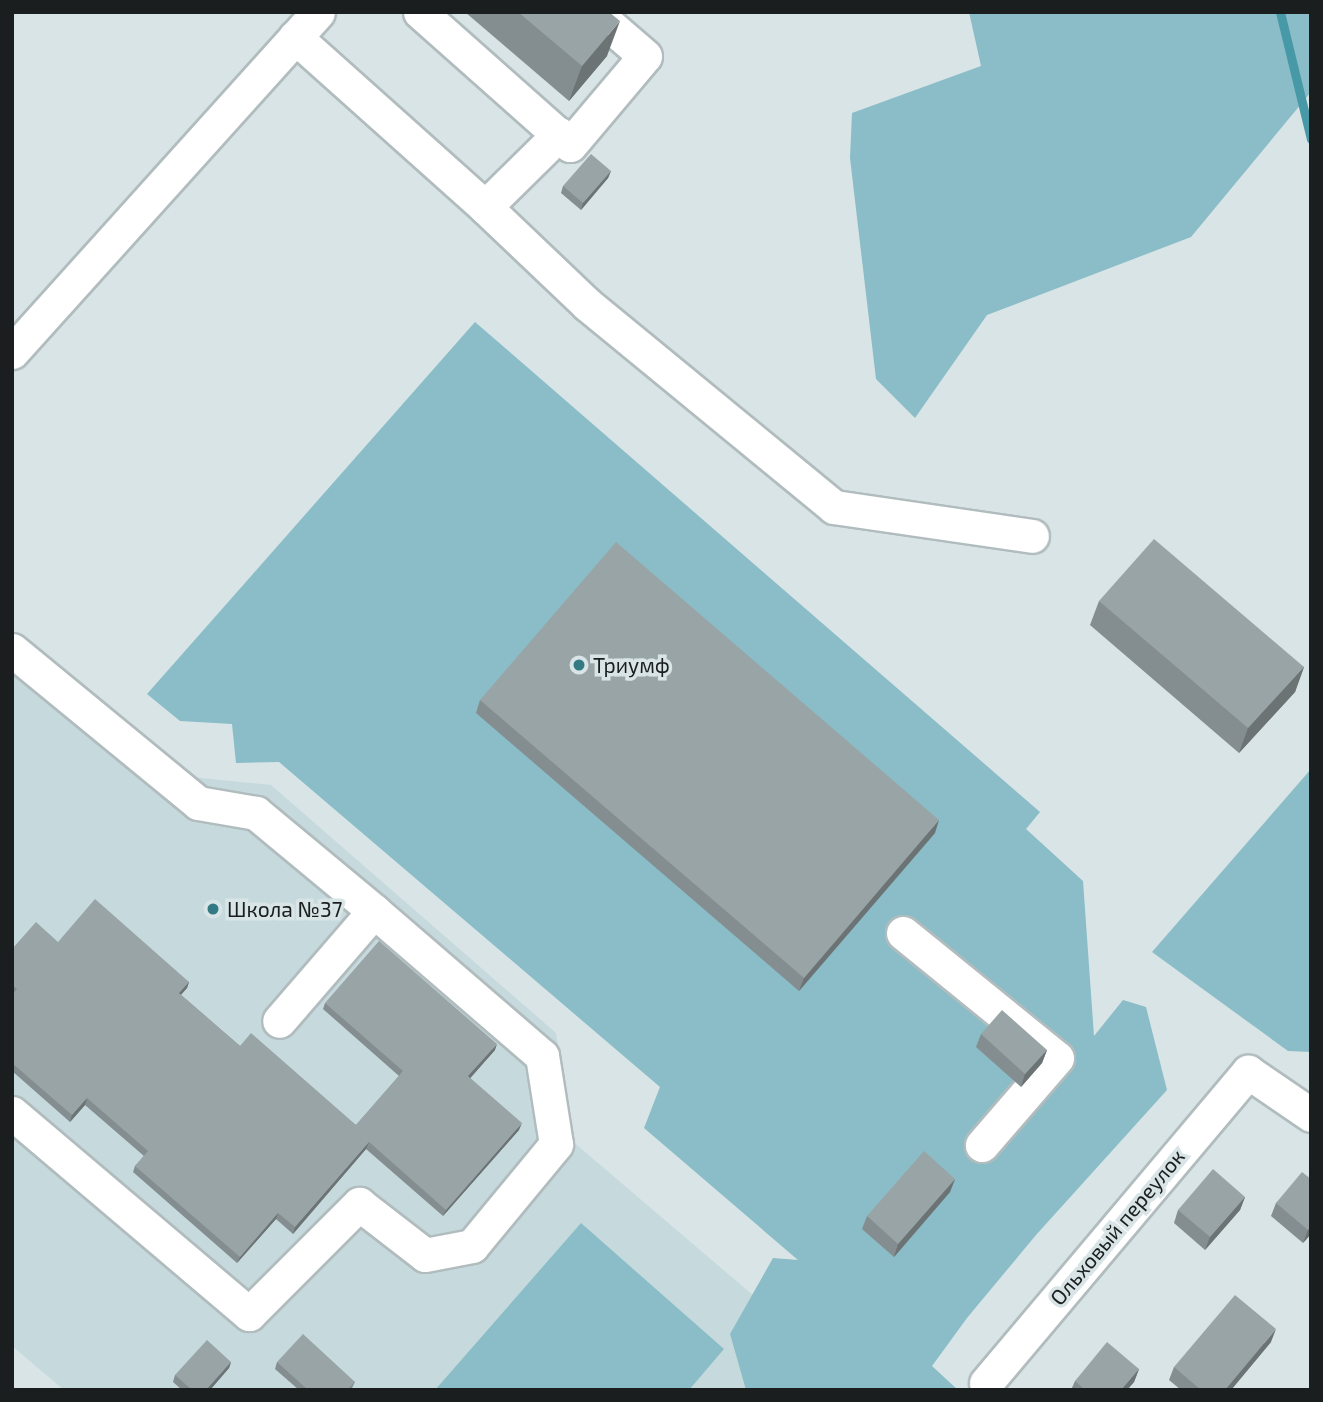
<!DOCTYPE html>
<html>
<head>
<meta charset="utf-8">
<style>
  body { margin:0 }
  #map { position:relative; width:1323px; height:1402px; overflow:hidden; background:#d8e4e6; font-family:"Exo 2",sans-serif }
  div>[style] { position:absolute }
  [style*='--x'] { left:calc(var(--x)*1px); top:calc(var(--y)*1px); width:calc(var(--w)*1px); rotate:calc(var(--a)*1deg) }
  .built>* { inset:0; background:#c6dade }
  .green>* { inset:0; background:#8abdc7 }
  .stream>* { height:9px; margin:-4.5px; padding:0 4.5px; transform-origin:4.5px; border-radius:4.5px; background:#4899a7 }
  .roads { filter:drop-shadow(2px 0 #b1bcbe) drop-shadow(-2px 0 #b1bcbe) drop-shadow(0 2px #b1bcbe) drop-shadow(0 -2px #b1bcbe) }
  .minor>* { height:33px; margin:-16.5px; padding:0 16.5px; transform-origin:16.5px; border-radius:16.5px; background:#fff }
  .wall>* { inset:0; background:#848d8f }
  .shaded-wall>* { inset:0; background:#6b7374 }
  .building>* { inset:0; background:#99a4a6 }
  .dots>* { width:19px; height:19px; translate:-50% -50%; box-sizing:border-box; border:4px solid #d8e4e6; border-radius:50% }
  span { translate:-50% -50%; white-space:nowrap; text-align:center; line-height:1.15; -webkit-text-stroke:7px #d8e4e6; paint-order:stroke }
  .poi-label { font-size:21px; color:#1a1e1f }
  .left { translate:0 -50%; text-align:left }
  .street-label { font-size:21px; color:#1a1e1f }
  .frame { position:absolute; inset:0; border:14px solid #1a1e1f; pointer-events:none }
</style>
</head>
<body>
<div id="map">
  <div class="built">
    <div style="clip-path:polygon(12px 662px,141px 772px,271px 785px,556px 1033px,571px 1140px,802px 1337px,757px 1390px,64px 1390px,12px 1346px)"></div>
  </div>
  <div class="green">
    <div style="clip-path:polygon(969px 12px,1311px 12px,1311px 92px,1191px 237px,987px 315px,915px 418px,876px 379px,850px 158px,852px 113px,981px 66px)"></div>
    <div style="clip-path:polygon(475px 322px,1040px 812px,1026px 829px,1083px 881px,1094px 1036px,1123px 1000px,1146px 1007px,1167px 1090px,1036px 1235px,967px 1318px,932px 1366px,958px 1390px,746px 1390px,730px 1334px,773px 1258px,798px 1260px,644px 1128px,660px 1087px,279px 762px,236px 763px,232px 724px,180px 721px,147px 694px)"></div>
    <div style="clip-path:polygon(1311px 769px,1311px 1052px,1288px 1051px,1152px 952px)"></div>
    <div style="clip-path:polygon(581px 1223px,724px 1349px,689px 1390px,435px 1390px)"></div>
  </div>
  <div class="stream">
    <div style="--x:1280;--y:12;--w:131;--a:76.3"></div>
  </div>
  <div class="roads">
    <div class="minor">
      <div style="--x:420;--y:12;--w:200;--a:41.6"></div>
      <div style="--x:570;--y:145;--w:116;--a:-49.9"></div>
      <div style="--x:645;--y:56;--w:67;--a:-139.2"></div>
      <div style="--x:295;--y:37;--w:255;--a:41.8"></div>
      <div style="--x:485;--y:207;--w:142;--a:43.6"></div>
      <div style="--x:588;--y:305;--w:318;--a:39.4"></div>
      <div style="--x:834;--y:507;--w:200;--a:8.3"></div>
      <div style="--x:485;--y:207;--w:104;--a:-44.6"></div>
      <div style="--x:12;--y:352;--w:457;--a:-48"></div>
      <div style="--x:12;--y:650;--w:241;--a:39.4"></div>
      <div style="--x:198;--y:803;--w:59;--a:9.8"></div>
      <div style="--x:256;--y:813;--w:153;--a:39.7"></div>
      <div style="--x:903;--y:933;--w:198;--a:39.1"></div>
      <div style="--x:1057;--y:1058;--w:115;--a:130.8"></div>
      <div style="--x:12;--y:1113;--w:311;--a:40.3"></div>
      <div style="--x:249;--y:1314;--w:156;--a:-45"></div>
      <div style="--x:359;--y:1204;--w:83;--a:37.7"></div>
      <div style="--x:425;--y:1255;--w:48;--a:-10.8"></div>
      <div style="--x:472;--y:1246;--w:132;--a:-50.5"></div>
      <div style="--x:556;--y:1144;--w:89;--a:-99"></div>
      <div style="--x:542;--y:1056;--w:222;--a:-139.2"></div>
      <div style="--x:374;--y:911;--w:145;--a:130.8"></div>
      <div style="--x:986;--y:1383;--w:407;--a:-49.9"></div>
      <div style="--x:1248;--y:1072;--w:76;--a:34.3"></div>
    </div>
  </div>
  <div class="wall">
    <div style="clip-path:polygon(465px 12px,609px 12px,607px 56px,569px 101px)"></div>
    <div style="clip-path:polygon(611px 171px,608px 178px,581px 210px,561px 193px,563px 186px)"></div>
    <div style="clip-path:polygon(1099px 601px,1304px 667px,1295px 692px,1239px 753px,1090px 625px)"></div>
    <div style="clip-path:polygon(480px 700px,935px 833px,799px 991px,476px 713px)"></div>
    <div style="clip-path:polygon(58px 942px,189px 982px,187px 988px,181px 995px,240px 1046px,356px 1125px,399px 1076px,323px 1009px,325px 1003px,495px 1050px,470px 1078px,519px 1130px,443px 1216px,366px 1149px,293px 1234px,276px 1219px,237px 1263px,133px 1172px,135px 1166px,144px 1156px,85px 1105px,70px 1122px,12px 1071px,12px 949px)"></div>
    <div style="clip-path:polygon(981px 1034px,1047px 1050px,1042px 1063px,1021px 1087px,976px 1047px)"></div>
    <div style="clip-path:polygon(955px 1179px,950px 1192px,894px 1257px,862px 1229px,867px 1216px)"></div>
    <div style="clip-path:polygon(1311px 1179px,1311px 1234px,1303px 1243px,1271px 1216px,1276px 1203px)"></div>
    <div style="clip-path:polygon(1245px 1197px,1240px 1210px,1205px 1250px,1174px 1223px,1178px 1210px)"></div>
    <div style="clip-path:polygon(1271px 1342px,1231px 1390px,1181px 1390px,1169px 1380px,1174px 1367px)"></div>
    <div style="clip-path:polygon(231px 1362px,229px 1368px,210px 1390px,182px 1390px,173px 1382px,175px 1375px)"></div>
    <div style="clip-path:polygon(277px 1362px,355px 1382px,351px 1390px,299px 1390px,275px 1369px)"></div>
    <div style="clip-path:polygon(1139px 1369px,1134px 1382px,1127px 1390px,1071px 1390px,1075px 1381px)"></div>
  </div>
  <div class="shaded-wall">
    <div style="clip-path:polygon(620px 21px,607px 56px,569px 101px,582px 66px)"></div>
    <div style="clip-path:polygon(611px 171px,608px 178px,581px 210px,583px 203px)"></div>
    <div style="clip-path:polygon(1304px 667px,1295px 692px,1239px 753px,1248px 728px)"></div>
    <div style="clip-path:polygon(939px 820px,935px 833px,799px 991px,804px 978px)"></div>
    <div style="clip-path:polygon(189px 982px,187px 988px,177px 999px,179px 993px)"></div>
    <div style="clip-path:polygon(497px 1044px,495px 1050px,466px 1083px,468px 1076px)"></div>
    <div style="clip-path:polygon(1047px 1050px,1042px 1063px,1021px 1087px,1025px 1074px)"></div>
    <div style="clip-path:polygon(87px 1098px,85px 1105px,70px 1122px,72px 1115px)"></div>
    <div style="clip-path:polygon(522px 1123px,519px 1130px,443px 1216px,446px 1210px)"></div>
    <div style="clip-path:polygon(369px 1142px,366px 1149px,293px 1234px,295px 1227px)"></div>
    <div style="clip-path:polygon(955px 1179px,950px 1192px,894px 1257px,898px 1244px)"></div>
    <div style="clip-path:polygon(1245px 1197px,1240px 1210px,1205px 1250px,1210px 1237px)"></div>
    <div style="clip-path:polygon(278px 1213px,276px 1219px,237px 1263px,240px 1257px)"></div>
    <div style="clip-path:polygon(1311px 1226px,1311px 1234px,1303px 1243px,1308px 1230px)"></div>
    <div style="clip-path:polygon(1276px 1329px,1271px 1342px,1231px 1390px,1225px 1390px)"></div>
    <div style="clip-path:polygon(231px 1362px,229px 1368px,210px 1390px,206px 1390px)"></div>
    <div style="clip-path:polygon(1139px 1369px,1134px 1382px,1127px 1390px,1121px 1390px)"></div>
  </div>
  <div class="building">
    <div style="clip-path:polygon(518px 12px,609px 12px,620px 21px,582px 66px)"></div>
    <div style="clip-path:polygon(591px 154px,611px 171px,583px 203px,563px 186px)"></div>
    <div style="clip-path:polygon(1154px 539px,1304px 667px,1248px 728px,1099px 601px)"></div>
    <div style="clip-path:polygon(616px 542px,939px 820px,804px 978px,480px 700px)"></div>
    <div style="clip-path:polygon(95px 899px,189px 982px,179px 993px,240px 1046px,251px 1033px,356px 1125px,403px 1071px,325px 1003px,379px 941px,497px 1044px,468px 1076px,522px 1123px,446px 1210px,369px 1142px,295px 1227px,278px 1213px,240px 1257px,135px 1166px,148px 1151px,87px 1098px,72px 1115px,12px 1063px,12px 995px,17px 989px,12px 985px,12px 949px,36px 922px,58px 942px)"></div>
    <div style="clip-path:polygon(1002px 1010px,1047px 1050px,1025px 1074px,981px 1034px)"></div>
    <div style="clip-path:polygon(924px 1151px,955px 1179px,898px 1244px,867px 1216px)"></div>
    <div style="clip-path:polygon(1213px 1169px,1245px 1197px,1210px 1237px,1178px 1210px)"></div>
    <div style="clip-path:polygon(1302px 1172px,1311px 1179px,1311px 1226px,1308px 1230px,1276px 1203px)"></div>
    <div style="clip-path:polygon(1235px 1295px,1276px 1329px,1225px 1390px,1201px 1390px,1174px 1367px)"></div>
    <div style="clip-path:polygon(303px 1334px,355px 1382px,347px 1390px,308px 1390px,277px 1362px)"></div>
    <div style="clip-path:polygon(207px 1340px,231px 1362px,206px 1390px,192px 1390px,175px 1375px)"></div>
    <div style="clip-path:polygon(1107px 1342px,1139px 1369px,1121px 1390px,1085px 1390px,1075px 1381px)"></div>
  </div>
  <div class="dots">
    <div style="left:579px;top:665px;background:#337a85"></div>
    <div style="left:213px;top:909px;background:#337a85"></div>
  </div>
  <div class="poi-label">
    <span class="left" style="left:593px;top:665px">Триумф</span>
    <span class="left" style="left:227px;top:909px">Школа №37</span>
  </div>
  <div class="street-label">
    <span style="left:1117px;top:1227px;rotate:-50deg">Ольховый переулок</span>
  </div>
  <div class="frame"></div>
</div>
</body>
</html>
